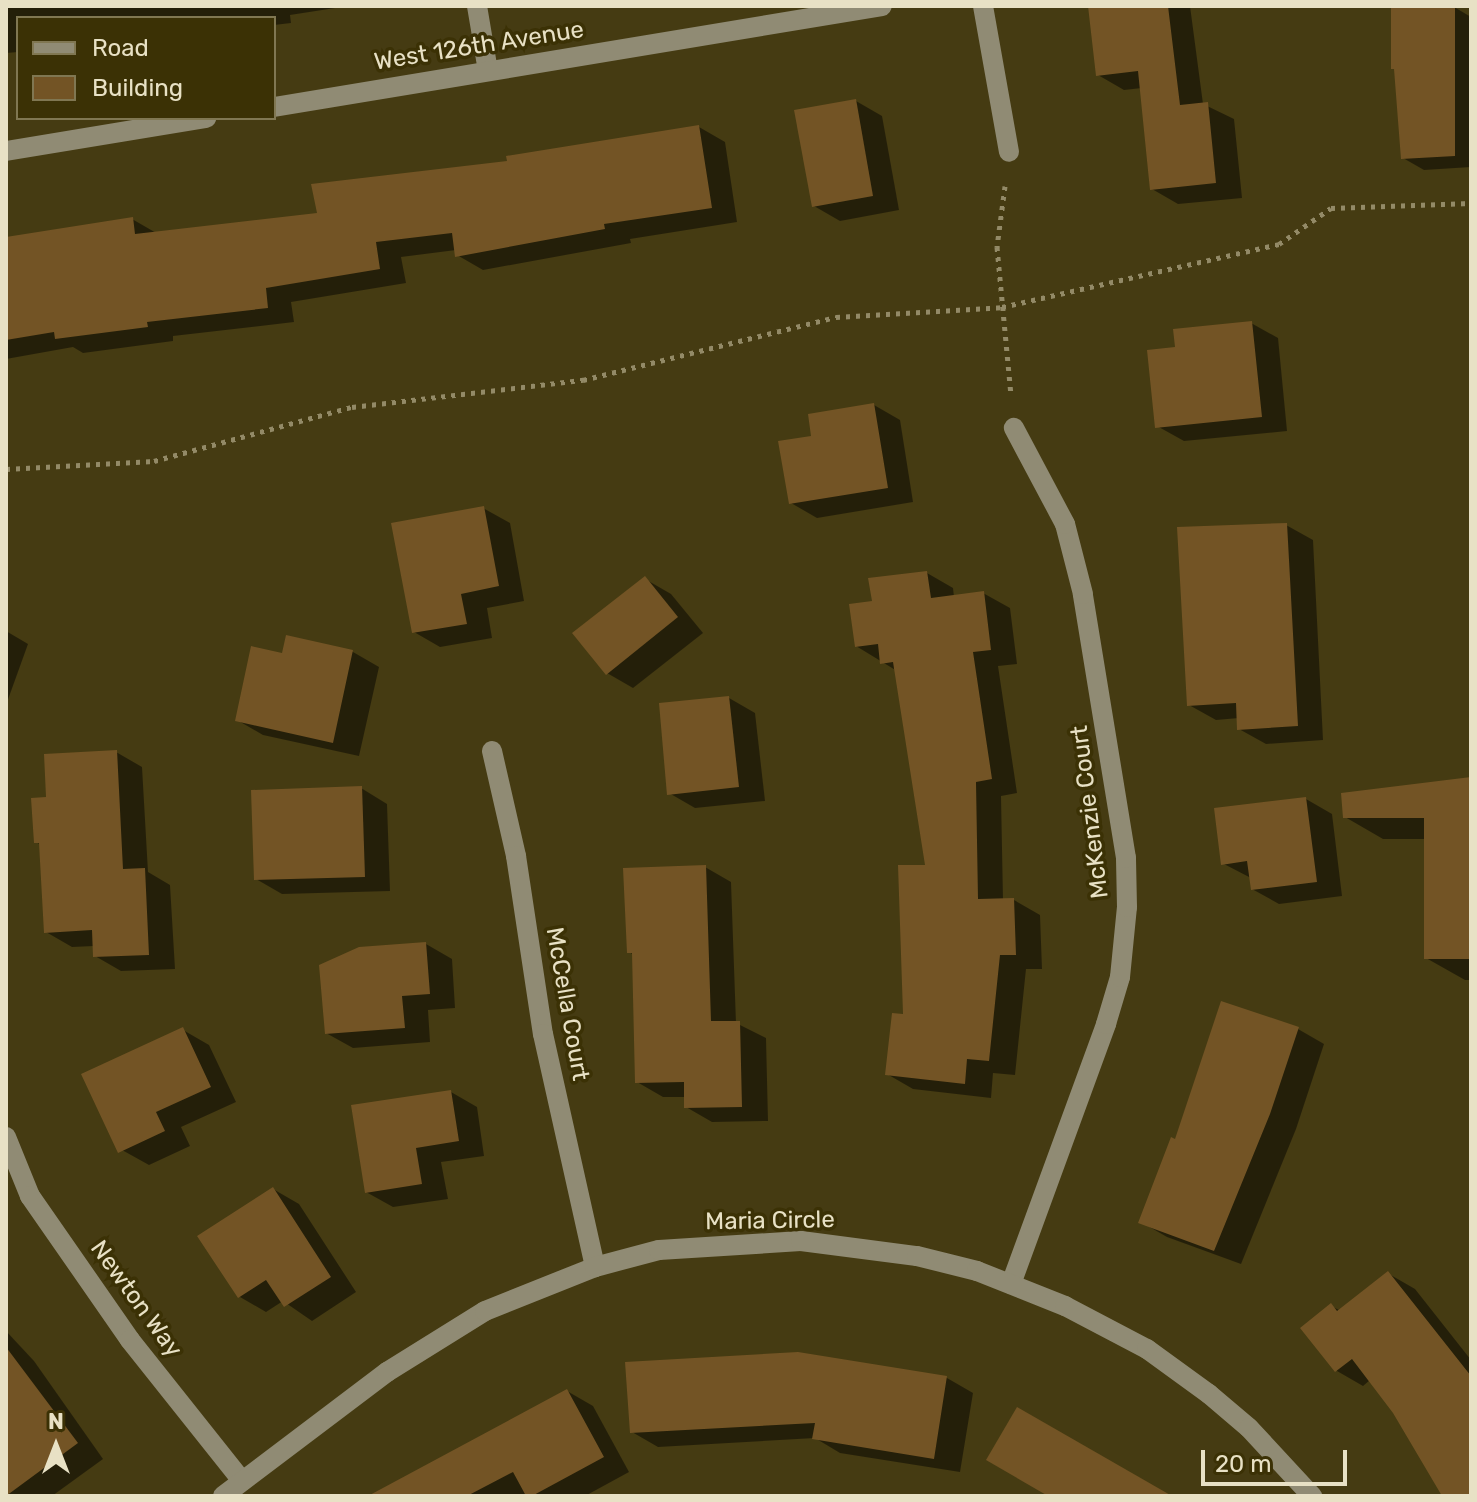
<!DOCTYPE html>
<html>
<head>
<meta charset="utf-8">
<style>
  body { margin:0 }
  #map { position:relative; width:1477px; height:1502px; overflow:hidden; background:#453b12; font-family:Rubik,sans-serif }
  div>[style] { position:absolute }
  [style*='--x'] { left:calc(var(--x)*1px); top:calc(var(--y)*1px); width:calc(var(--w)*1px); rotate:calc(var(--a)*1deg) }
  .shadow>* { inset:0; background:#0007 }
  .building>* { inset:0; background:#735425 }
  .path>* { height:5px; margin-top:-2.5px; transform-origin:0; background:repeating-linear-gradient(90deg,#938a67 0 4px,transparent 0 10px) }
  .minor>* { height:20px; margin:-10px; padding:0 10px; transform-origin:10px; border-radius:10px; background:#908b74 }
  span { translate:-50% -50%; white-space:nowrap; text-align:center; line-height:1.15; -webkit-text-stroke:7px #3b3105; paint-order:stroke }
  .street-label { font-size:24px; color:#e8e1c5 }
  .frame { position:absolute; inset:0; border:8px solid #e8e1c5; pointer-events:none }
  .legend { position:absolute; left:16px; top:16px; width:260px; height:104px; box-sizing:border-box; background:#3b3105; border:2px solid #807752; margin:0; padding:10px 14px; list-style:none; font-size:24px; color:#e8e1c5 }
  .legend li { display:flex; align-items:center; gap:16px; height:40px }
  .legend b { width:40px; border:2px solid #807752 }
  .north { position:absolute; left:16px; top:1406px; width:80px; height:80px; -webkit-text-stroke:6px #3b3105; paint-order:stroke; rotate:0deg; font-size:22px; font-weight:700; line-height:32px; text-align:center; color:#e8e1c5 }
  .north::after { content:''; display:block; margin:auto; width:28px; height:36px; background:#e8e1c5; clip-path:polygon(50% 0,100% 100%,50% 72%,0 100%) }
  .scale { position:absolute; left:1201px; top:1450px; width:146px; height:36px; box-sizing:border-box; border:4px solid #e8e1c5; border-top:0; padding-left:10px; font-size:24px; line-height:28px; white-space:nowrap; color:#e8e1c5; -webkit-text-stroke:6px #3b3105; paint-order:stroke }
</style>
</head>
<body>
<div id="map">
  <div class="shadow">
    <div style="clip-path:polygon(6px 6px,348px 6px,290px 15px,291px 23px,274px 25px,274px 18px,18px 18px,18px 52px,6px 53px)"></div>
    <div style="clip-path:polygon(1090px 6px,1190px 6px,1203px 104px,1234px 119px,1242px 198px,1178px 204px,1152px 189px,1142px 88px,1124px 90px,1098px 75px)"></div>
    <div style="clip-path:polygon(1454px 7px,1471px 17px,1471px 167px,1424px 170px,1403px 158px)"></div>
    <div style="clip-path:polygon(856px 101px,882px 116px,899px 210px,840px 221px,814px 206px)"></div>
    <div style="clip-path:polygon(699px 127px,725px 142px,737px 222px,630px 239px,631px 243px,483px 270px,457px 255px,456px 250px,401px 257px,406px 283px,291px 302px,294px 322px,173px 336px,173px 341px,83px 353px,73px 347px,6px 359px,6px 239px,132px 219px,158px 234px,319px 215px,509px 162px)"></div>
    <div style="clip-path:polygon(1251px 323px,1278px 338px,1287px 431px,1184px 441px,1157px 426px,1177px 349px)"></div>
    <div style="clip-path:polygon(874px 405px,900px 420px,913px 502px,817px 518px,791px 503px,814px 437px)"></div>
    <div style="clip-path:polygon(483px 508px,510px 523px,524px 601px,487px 608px,492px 638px,440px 647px,414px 632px)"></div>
    <div style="clip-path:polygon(1286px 525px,1313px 540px,1323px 740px,1266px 744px,1239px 729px,1239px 718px,1216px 720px,1189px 705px)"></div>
    <div style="clip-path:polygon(927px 573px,953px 588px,954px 597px,983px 593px,1010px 608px,1017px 664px,998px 666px,1017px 793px,1001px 796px,1003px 900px,1014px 900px,1040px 915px,1042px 969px,1026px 969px,1015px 1075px,993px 1073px,991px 1098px,913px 1089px,887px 1074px,905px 1016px,927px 866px,897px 671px,856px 646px,874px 603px)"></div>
    <div style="clip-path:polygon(645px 579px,671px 594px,703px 633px,633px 688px,607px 673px)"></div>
    <div style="clip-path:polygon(6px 631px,28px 644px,6px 705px)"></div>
    <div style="clip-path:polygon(287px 637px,353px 652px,379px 667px,359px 756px,263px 735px,237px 720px,284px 655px)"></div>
    <div style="clip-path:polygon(729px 698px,755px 713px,765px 801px,695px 808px,669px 793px)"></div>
    <div style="clip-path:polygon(116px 752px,142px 767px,148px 872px,170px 885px,175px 969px,121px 971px,95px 956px,94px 946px,72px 947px,46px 932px,41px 845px,36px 842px,48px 799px)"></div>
    <div style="clip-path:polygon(1471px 779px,1471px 980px,1465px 980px,1426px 958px,1426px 839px,1383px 839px,1345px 817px)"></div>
    <div style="clip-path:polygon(361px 788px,387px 804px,390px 891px,282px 894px,256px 879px)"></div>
    <div style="clip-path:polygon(1306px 799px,1332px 814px,1342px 896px,1279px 904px,1252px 889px,1251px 878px,1222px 863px)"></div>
    <div style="clip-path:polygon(705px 867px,731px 882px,736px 1023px,766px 1038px,768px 1121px,712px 1122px,686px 1107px,686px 1097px,663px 1097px,637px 1082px,634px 955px,629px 952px)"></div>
    <div style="clip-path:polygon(426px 944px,452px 959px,455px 1008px,428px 1010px,430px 1042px,353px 1048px,326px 1033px)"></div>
    <div style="clip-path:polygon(1298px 1029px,1324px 1044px,1296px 1129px,1241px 1264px,1167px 1237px,1141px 1222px,1176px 1141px)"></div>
    <div style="clip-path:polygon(183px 1030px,209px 1045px,236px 1102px,181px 1127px,190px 1146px,149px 1165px,122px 1150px)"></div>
    <div style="clip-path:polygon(451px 1092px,477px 1107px,484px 1156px,441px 1162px,448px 1199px,393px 1207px,366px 1192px)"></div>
    <div style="clip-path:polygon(273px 1189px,299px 1204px,356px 1292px,312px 1321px,283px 1301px,266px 1312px,240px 1297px)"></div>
    <div style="clip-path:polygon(1389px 1274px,1415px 1289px,1471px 1360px,1471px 1496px,1445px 1496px,1395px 1412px,1370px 1380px,1363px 1386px,1337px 1371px,1331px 1306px,1341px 1311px)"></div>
    <div style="clip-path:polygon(6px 1331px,34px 1361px,103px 1459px,52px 1496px,6px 1496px)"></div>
    <div style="clip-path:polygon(947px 1378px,973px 1393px,960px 1472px,840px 1453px,815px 1438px,658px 1447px,632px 1432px)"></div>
    <div style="clip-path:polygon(567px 1391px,593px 1406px,629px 1472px,585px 1496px,378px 1496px)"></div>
  </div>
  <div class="building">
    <div style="clip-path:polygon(1088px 6px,1168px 6px,1180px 105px,1208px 102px,1216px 183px,1150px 190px,1138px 71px,1096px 76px)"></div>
    <div style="clip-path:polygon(1391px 6px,1455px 6px,1455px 156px,1401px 159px,1394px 69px,1391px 69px)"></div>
    <div style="clip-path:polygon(856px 99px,873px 196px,812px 207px,794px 110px)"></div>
    <div style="clip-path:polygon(699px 125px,712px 208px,604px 224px,605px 229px,455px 257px,452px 233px,376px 242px,380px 269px,266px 288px,268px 308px,147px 322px,148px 327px,55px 339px,54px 332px,6px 340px,6px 237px,133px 217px,135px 234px,317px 213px,311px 184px,507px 161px,506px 156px)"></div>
    <div style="clip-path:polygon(1252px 321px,1262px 417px,1155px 428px,1147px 350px,1175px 347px,1173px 329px)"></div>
    <div style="clip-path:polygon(874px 403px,888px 488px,789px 504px,778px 441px,811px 436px,808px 414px)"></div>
    <div style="clip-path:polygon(484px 506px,499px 586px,461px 594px,467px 624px,412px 633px,391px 523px)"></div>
    <div style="clip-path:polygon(1287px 523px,1298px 726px,1237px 730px,1236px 703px,1187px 706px,1177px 527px)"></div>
    <div style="clip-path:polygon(927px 571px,931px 598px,984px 591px,991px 650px,973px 652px,992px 779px,976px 782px,978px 899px,1014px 898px,1016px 955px,1000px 955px,989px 1061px,967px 1059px,965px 1084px,885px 1075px,892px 1013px,903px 1014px,898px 865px,925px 865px,893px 662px,880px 664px,878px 644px,855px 647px,849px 604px,872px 601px,868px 578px)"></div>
    <div style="clip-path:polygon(645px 576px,678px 617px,606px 675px,572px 633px)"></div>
    <div style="clip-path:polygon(286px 635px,353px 650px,333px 743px,235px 721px,251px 646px,282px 653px)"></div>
    <div style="clip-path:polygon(729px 696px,739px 787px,667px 795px,659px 703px)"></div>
    <div style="clip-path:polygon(117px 750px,123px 869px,145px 868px,149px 955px,93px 957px,92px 930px,44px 933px,39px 843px,34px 843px,31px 798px,46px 797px,44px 754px)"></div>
    <div style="clip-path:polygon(1471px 777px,1471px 959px,1424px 959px,1424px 818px,1343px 818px,1341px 793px)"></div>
    <div style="clip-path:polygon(362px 786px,365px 877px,254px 880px,251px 790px)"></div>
    <div style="clip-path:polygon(1306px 797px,1317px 882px,1251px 890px,1247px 861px,1221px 865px,1214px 808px)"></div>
    <div style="clip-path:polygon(706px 865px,711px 1021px,740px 1021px,742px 1107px,684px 1108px,684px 1082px,635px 1083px,632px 953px,627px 953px,623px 868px)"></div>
    <div style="clip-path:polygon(426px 942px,430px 994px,402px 996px,405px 1028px,325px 1034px,319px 965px,359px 947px)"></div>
    <div style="clip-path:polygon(1221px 1001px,1299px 1027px,1270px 1114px,1214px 1251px,1138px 1223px,1171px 1137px,1175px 1139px)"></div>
    <div style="clip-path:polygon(183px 1027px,211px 1087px,156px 1112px,165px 1131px,118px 1153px,81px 1074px)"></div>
    <div style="clip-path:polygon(451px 1090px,459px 1141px,416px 1148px,422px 1184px,365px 1193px,351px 1105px)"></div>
    <div style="clip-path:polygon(273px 1187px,331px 1277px,284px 1307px,266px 1280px,238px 1298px,197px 1236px)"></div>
    <div style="clip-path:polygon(1388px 1271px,1471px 1376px,1471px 1496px,1442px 1496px,1393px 1413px,1352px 1359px,1335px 1372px,1300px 1328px,1331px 1303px,1337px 1311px)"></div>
    <div style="clip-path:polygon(6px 1347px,78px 1443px,6px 1496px)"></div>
    <div style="clip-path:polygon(798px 1352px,947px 1376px,934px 1459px,812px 1439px,815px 1423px,630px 1433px,625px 1362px)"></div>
    <div style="clip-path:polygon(567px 1389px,604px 1457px,532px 1496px,526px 1496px,513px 1472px,467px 1496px,368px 1496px)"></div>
    <div style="clip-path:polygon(1017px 1407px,1172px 1496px,1048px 1496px,986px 1460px)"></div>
  </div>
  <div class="path">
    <div style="--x:1005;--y:186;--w:62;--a:97.5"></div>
    <div style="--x:997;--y:247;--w:149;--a:84.6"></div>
    <div style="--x:6;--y:469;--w:148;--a:-3.1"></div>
    <div style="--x:154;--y:461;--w:205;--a:-15.3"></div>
    <div style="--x:352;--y:407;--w:233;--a:-6.7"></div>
    <div style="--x:583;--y:380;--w:261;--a:-14"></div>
    <div style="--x:836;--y:317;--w:166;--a:-3.4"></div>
    <div style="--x:1002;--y:307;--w:284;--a:-12.8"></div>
    <div style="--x:1279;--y:244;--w:63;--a:-34.7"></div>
    <div style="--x:1331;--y:208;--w:140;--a:-2"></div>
  </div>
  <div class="minor">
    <div style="--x:477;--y:6;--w:66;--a:80.4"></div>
    <div style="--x:983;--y:6;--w:148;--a:79.9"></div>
    <div style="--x:274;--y:107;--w:616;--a:-9.43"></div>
    <div style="--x:6;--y:151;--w:203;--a:-9.4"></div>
    <div style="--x:492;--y:751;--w:108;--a:77.1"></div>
    <div style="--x:516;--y:856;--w:180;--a:81.4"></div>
    <div style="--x:543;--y:1034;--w:239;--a:77.4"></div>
    <div style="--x:6;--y:1137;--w:64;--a:67.9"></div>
    <div style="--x:30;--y:1196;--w:175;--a:55.2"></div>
    <div style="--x:130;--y:1340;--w:180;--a:51.5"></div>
    <div style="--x:1011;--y:1284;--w:277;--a:-69.9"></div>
    <div style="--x:1106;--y:1024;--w:49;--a:-73.4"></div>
    <div style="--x:1120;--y:977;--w:70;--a:-84.3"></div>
    <div style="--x:1127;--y:907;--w:49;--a:-91.2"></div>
    <div style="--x:1126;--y:858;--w:267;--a:-99.3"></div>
    <div style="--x:1083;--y:594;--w:72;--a:-104.4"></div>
    <div style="--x:1065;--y:524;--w:109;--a:-118"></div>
    <div style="--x:223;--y:1496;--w:206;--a:-37.1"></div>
    <div style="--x:387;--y:1372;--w:115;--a:-31.9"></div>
    <div style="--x:485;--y:1311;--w:118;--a:-21.8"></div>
    <div style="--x:595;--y:1267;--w:66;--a:-14.9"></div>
    <div style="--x:659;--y:1250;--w:142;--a:-3.6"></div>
    <div style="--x:801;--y:1241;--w:117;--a:7.4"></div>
    <div style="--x:917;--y:1256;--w:62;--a:14"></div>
    <div style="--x:977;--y:1271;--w:95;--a:21.7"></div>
    <div style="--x:1065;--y:1306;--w:93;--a:27.7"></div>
    <div style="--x:1147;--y:1349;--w:77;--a:36"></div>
    <div style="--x:1209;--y:1394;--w:52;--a:40.4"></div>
    <div style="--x:1249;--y:1428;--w:93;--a:47.2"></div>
  </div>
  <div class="street-label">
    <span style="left:479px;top:46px;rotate:-9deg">West 126th Avenue</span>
    <span style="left:1090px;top:812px;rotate:-97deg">McKenzie Court</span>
    <span style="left:567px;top:1004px;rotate:80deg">McCella Court</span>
    <span style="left:770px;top:1221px;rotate:-1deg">Maria Circle</span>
    <span style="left:136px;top:1299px;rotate:54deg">Newton Way</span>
  </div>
  <div class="frame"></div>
  <ul class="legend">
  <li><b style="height:10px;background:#908b74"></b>Road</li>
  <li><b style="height:22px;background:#735425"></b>Building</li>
  </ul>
  <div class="north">N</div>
  <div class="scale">20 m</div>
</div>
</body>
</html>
